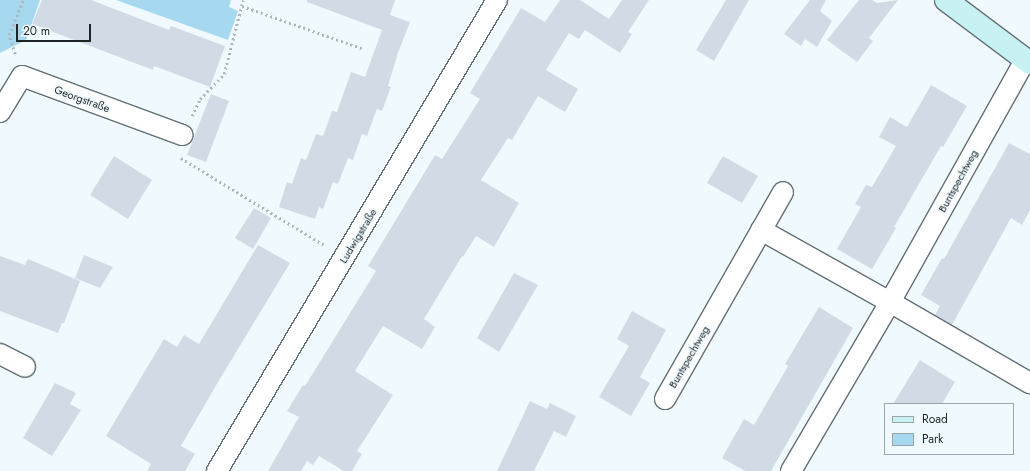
<!DOCTYPE html>
<html>
<head>
<meta charset="utf-8">
<style>
  body { margin:0 }
  #map { position:relative; width:1030px; height:471px; overflow:hidden; background:#f0fafe; font-family:Jost,sans-serif }
  div>[style] { position:absolute }
  [style*='--x'] { left:calc(var(--x)*1px); top:calc(var(--y)*1px); width:calc(var(--w)*1px); rotate:calc(var(--a)*1deg) }
  .green>* { inset:0; background:#a6d9ef }
  .building>* { inset:0; background:#d1dbe6 }
  .path>* { height:2.5px; margin-top:-1.25px; transform-origin:0; background:repeating-linear-gradient(90deg,#aeb6ba 0 2px,transparent 0 5px) }
  .roads { filter:drop-shadow(1px 0 #637076) drop-shadow(-1px 0 #637076) drop-shadow(0 1px #637076) drop-shadow(0 -1px #637076) }
  .street>* { height:20px; margin:-10px; padding:0 10px; transform-origin:10px; border-radius:10px; background:#fff }
  .secondary>* { height:22px; margin:-11px; padding:0 11px; transform-origin:11px; border-radius:11px; background:#c8f1f3 }
  span { translate:-50% -50%; white-space:nowrap; text-align:center; line-height:1.15; -webkit-text-stroke:3.5px #f0fafe; paint-order:stroke }
  .street-label { font-size:11px; color:#1f2527 }
  .legend { position:absolute; left:884px; top:403px; width:130px; height:52px; box-sizing:border-box; background:#f0fafe; border:1px solid #9ca5a8; margin:0; padding:5px 7px; list-style:none; font-size:12px; color:#1f2527 }
  .legend li { display:flex; align-items:center; gap:8px; height:20px }
  .legend b { width:20px; border:1px solid #9ca5a8 }
  .scale { position:absolute; left:16px; top:24px; width:75px; height:18px; box-sizing:border-box; border:2px solid #1f2527; border-top:0; padding-left:5px; font-size:12px; line-height:14px; white-space:nowrap; color:#1f2527; -webkit-text-stroke:3px #f0fafe; paint-order:stroke }
</style>
</head>
<body>
<div id="map">
  <div class="green">
    <div style="clip-path:polygon(0 0,40px 0,26px 40px,0 53px)"></div>
    <div style="clip-path:polygon(116px 0,231px 0,229px 7px,238px 11px,228px 40px)"></div>
  </div>
  <div class="building">
    <div style="clip-path:polygon(42px 0,91px 0,169px 30px,171px 26px,225px 46px,210px 87px,154px 66px,153px 70px,32px 24px)"></div>
    <div style="clip-path:polygon(307px 0,395px 0,390px 15px,410px 22px,398px 53px,388px 86px,391px 87px,382px 111px,377px 109px,367px 136px,362px 134px,353px 160px,348px 158px,338px 184px,333px 182px,323px 209px,319px 207px,315px 219px,279px 207px,287px 182px,292px 184px,301px 158px,306px 160px,316px 134px,323px 136px,332px 111px,337px 112px,351px 72px,365px 77px,382px 30px,307px 2px)"></div>
    <div style="clip-path:polygon(560px 0,580px 0,609px 19px,622px 0,649px 0,628px 32px,632px 34px,620px 53px,585px 30px,579px 39px,569px 33px,546px 70px,578px 89px,565px 112px,538px 96px,512px 140px,508px 138px,481px 180px,519px 203px,494px 247px,476px 236px,463px 257px,462px 256px,424px 319px,435px 327px,422px 349px,383px 326px,355px 371px,393px 395px,357px 451px,362px 454px,352px 471px,344px 471px,319px 456px,313px 465px,307px 461px,301px 471px,268px 471px,299px 417px,287px 411px,303px 385px,305px 386px,376px 271px,368px 266px,435px 155px,442px 159px,480px 99px,470px 93px,521px 8px,545px 22px)"></div>
    <div style="clip-path:polygon(726px 0,749px 0,714px 61px,696px 50px)"></div>
    <div style="clip-path:polygon(810px 0,826px 0,820px 11px,832px 21px,817px 47px,805px 39px,801px 46px,784px 34px)"></div>
    <div style="clip-path:polygon(859px 0,872px 0,877px 3px,898px 0,869px 38px,873px 41px,857px 62px,827px 40px)"></div>
    <div style="clip-path:polygon(931px 85px,967px 106px,943px 147px,941px 146px,894px 227px,896px 228px,872px 269px,837px 249px,861px 207px,855px 204px,866px 185px,872px 187px,896px 146px,879px 137px,890px 117px,907px 127px)"></div>
    <div style="clip-path:polygon(211px 94px,229px 101px,206px 162px,187px 155px)"></div>
    <div style="clip-path:polygon(1009px 143px,1030px 154px,1030px 210px,1022px 225px,1011px 218px,952px 325px,935px 315px,940px 306px,921px 295px,942px 258px,944px 259px)"></div>
    <div style="clip-path:polygon(114px 156px,152px 180px,128px 219px,90px 195px)"></div>
    <div style="clip-path:polygon(723px 156px,758px 176px,742px 203px,707px 183px)"></div>
    <div style="clip-path:polygon(254px 208px,271px 218px,253px 249px,235px 238px)"></div>
    <div style="clip-path:polygon(258px 245px,290px 263px,218px 382px,181px 446px,195px 454px,185px 471px,147px 471px,151px 464px,106px 436px,164px 339px,177px 347px,184px 335px,199px 344px)"></div>
    <div style="clip-path:polygon(84px 255px,113px 267px,100px 288px,75px 278px)"></div>
    <div style="clip-path:polygon(0 256px,25px 265px,28px 259px,80px 281px,64px 323px,62px 323px,58px 333px,0 311px)"></div>
    <div style="clip-path:polygon(514px 273px,538px 285px,499px 352px,477px 338px)"></div>
    <div style="clip-path:polygon(819px 307px,853px 328px,771px 471px,745px 471px,722px 458px,744px 419px,754px 425px,788px 366px,785px 364px)"></div>
    <div style="clip-path:polygon(632px 311px,666px 330px,640px 377px,650px 383px,631px 416px,599px 397px,629px 346px,617px 339px)"></div>
    <div style="clip-path:polygon(920px 360px,955px 382px,942px 404px,893px 404px)"></div>
    <div style="clip-path:polygon(55px 383px,76px 393px,70px 404px,81px 410px,52px 456px,23px 438px)"></div>
    <div style="clip-path:polygon(530px 401px,547px 409px,550px 403px,576px 416px,566px 437px,554px 431px,534px 471px,497px 471px)"></div>
  </div>
  <div class="path">
    <div style="--x:242;--y:6;--w:129;--a:19.4"></div>
    <div style="--x:15;--y:54;--w:20;--a:-108"></div>
    <div style="--x:9;--y:35;--w:38;--a:-68"></div>
    <div style="--x:192;--y:116;--w:19;--a:-65"></div>
    <div style="--x:200;--y:99;--w:35;--a:-46"></div>
    <div style="--x:224;--y:74;--w:76;--a:-75.6"></div>
    <div style="--x:181;--y:158;--w:170;--a:31.3"></div>
  </div>
  <div class="roads">
    <div class="street">
      <div style="--x:0;--y:112;--w:42;--a:-58.6"></div>
      <div style="--x:22;--y:76;--w:171;--a:20.2"></div>
      <div style="--x:761;--y:230;--w:148;--a:29.2"></div>
      <div style="--x:890;--y:302;--w:162;--a:30.1"></div>
      <div style="--x:0;--y:354;--w:28;--a:27"></div>
      <div style="--x:665;--y:399;--w:238;--a:-60.3"></div>
      <div style="--x:217;--y:471;--w:548;--a:-59.27"></div>
      <div style="--x:791;--y:471;--w:196;--a:-59.6"></div>
      <div style="--x:890;--y:302;--w:277;--a:-60.8"></div>
    </div>
    <div class="secondary">
      <div style="--x:946;--y:0;--w:105;--a:36.9"></div>
    </div>
  </div>
  <div class="street-label">
    <span style="left:82px;top:99px;rotate:20deg">Georgstraße</span>
    <span style="left:958px;top:181px;rotate:-61deg">Buntspechtweg</span>
    <span style="left:358px;top:236px;rotate:-59deg">Ludwigstraße</span>
    <span style="left:689px;top:357px;rotate:-60deg">Buntspechtweg</span>
  </div>
  <ul class="legend">
  <li><b style="height:5px;background:#c8f1f3"></b>Road</li>
  <li><b style="height:11px;background:#a6d9ef"></b>Park</li>
  </ul>
  <div class="scale">20 m</div>
</div>
</body>
</html>
